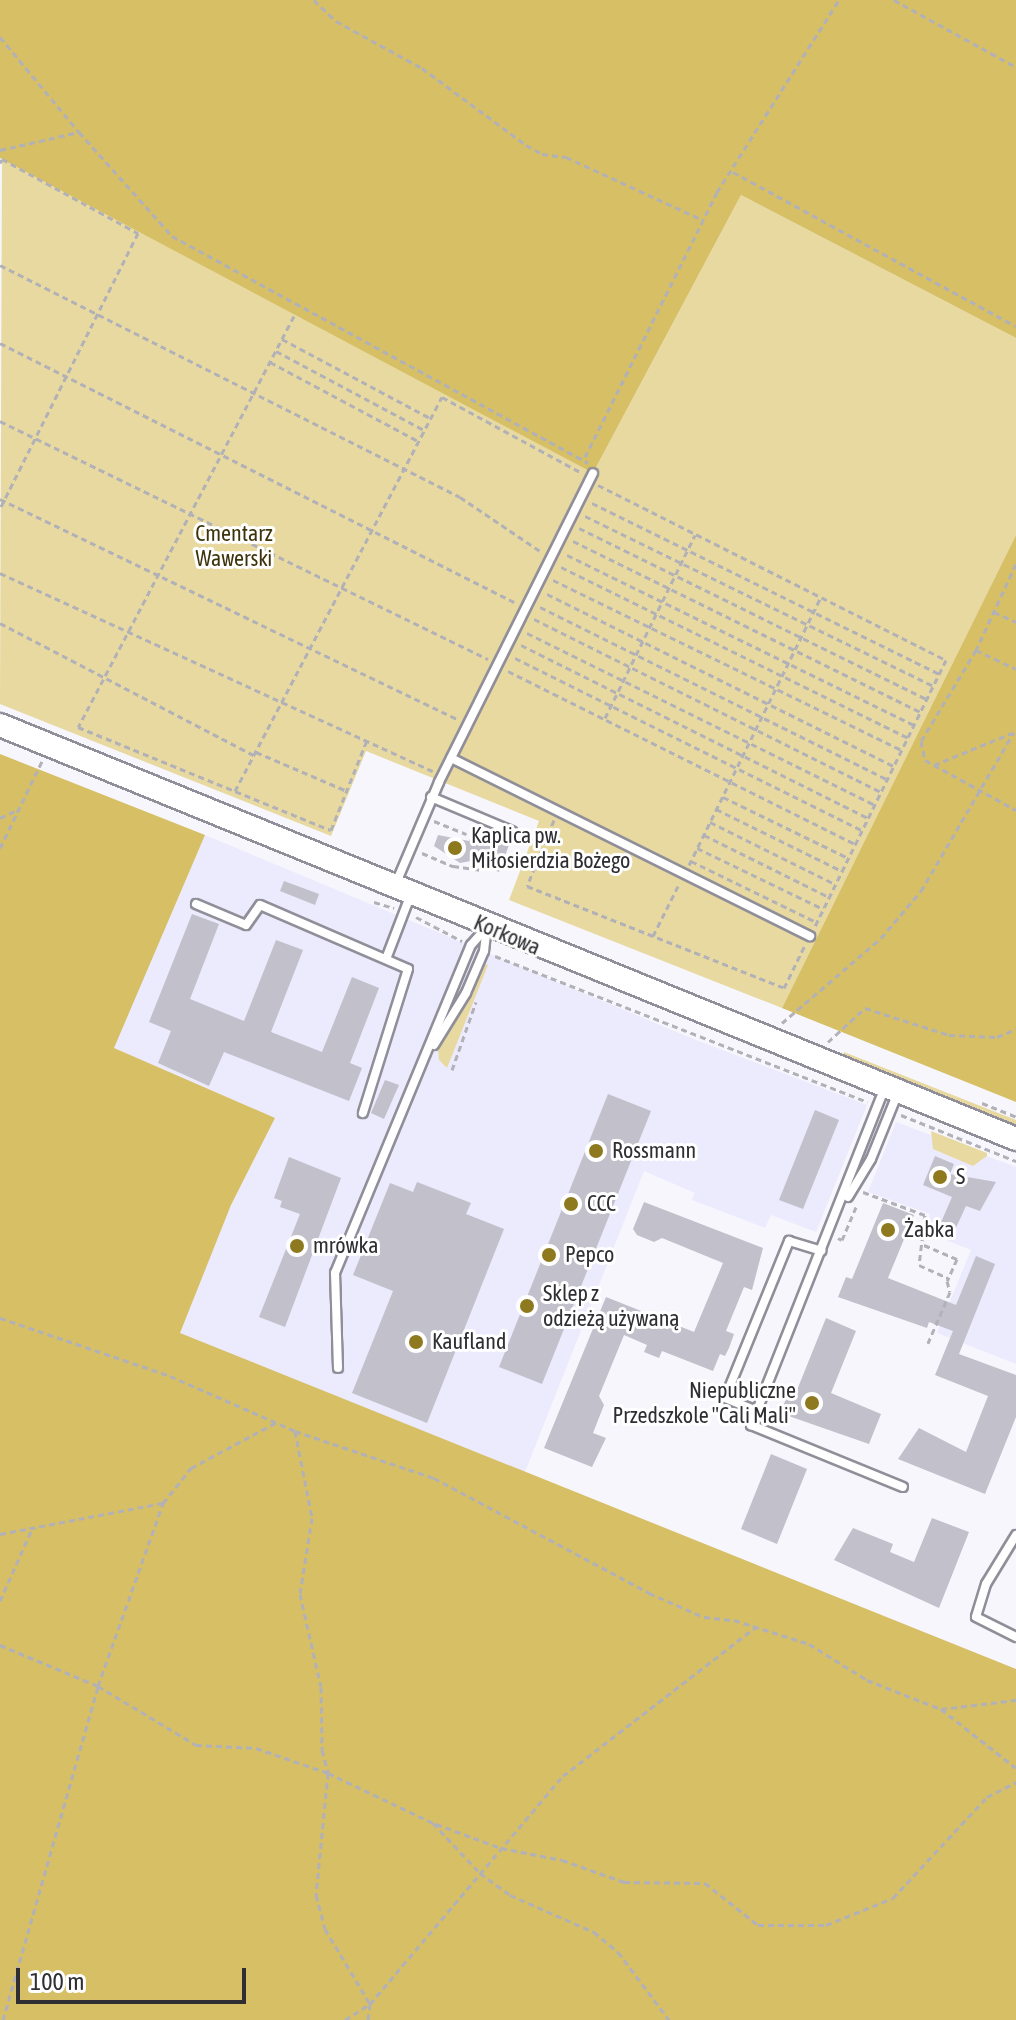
<!DOCTYPE html>
<html>
<head>
<meta charset="utf-8">
<style>
  body { margin:0 }
  #map { position:relative; width:1016px; height:2020px; overflow:hidden; background:#f7f6fd; font-family:"Asap Condensed",sans-serif }
  div>[style] { position:absolute }
  [style*='--x'] { left:calc(var(--x)*1px); top:calc(var(--y)*1px); width:calc(var(--w)*1px); rotate:calc(var(--a)*1deg) }
  .built>* { inset:0; background:#eceafd }
  .green>* { inset:0; background:#e7d9a0 }
  .forest>* { inset:0; background:#d6bf65 }
  .building>* { inset:0; background:#c1c0cb }
  .path>* { height:3px; margin-top:-1.5px; transform-origin:0; background:repeating-linear-gradient(90deg,#b1b1b7 0 6px,transparent 0 10px) }
  .roads { filter:drop-shadow(2px 0 #908f99) drop-shadow(-2px 0 #908f99) drop-shadow(0 2px #908f99) drop-shadow(0 -2px #908f99) }
  .lane>* { height:8px; margin:-4px; padding:0 4px; transform-origin:4px; border-radius:4px; background:#fff }
  .secondary>* { height:22px; margin:-11px; padding:0 11px; transform-origin:11px; border-radius:11px; background:#fff }
  .dots>* { width:22px; height:22px; translate:-50% -50%; box-sizing:border-box; border:4px solid #fff; border-radius:50% }
  span { translate:-50% -50%; white-space:nowrap; text-align:center; line-height:1.15; -webkit-text-stroke:6px #fff; paint-order:stroke }
  .park-label { font-size:22px; color:#3e340c }
  .poi-label { font-size:22px; color:#2f2f33 }
  .left { translate:0 -50%; text-align:left }
  .right { translate:-100% -50%; text-align:right }
  .street-label { font-size:22px; color:#2f2f33 }
  .scale { position:absolute; left:16px; top:1968px; width:230px; height:36px; box-sizing:border-box; border:4px solid #2f2f33; border-top:0; padding-left:10px; font-size:24px; line-height:28px; white-space:nowrap; color:#2f2f33; -webkit-text-stroke:6px #fff; paint-order:stroke }
</style>
</head>
<body>
<div id="map">
  <div class="built">
    <div style="clip-path:polygon(205px 835px,696px 1040px,867px 1105px,816px 1232px,771px 1215px,765px 1228px,692px 1200px,695px 1193px,644px 1171px,525px 1472px,179px 1333px,231px 1205px,275px 1118px,113px 1048px)"></div>
    <div style="clip-path:polygon(896px 1122px,1016px 1167px,1016px 1364px,937px 1333px,971px 1250px,928px 1233px,930px 1214px,868px 1192px)"></div>
  </div>
  <div class="green">
    <div style="clip-path:polygon(2px 154px,593px 473px,741px 195px,1016px 338px,1016px 535px,782px 1008px,509px 900px,539px 821px,366px 751px,331px 836px,0 704px)"></div>
    <div style="clip-path:polygon(486px 964px,488px 965px,447px 1068px,439px 1060px,438px 1049px)"></div>
    <div style="clip-path:polygon(844px 1052px,1016px 1120px,1016px 1125px,843px 1055px)"></div>
    <div style="clip-path:polygon(931px 1131px,987px 1153px,987px 1156px,973px 1166px,933px 1149px)"></div>
  </div>
  <div class="forest">
    <div style="clip-path:polygon(0 0,1016px 0,1016px 338px,741px 195px,593px 473px,0 158px)"></div>
    <div style="clip-path:polygon(1016px 535px,1016px 1102px,782px 1008px)"></div>
    <div style="clip-path:polygon(0 754px,205px 835px,114px 1048px,275px 1118px,231px 1205px,180px 1333px,1016px 1669px,1016px 2020px,0 2020px)"></div>
  </div>
  <div class="building">
    <div style="clip-path:polygon(473px 830px,509px 845px,499px 872px,471px 861px,460px 863px,434px 846px,438px 835px,469px 841px)"></div>
    <div style="clip-path:polygon(284px 881px,319px 894px,315px 905px,280px 891px)"></div>
    <div style="clip-path:polygon(192px 914px,219px 924px,190px 999px,244px 1021px,276px 940px,303px 950px,271px 1032px,322px 1052px,352px 977px,379px 988px,350px 1063px,362px 1068px,349px 1101px,224px 1052px,209px 1086px,158px 1063px,171px 1031px,149px 1022px)"></div>
    <div style="clip-path:polygon(385px 1080px,399px 1085px,384px 1119px,371px 1113px)"></div>
    <div style="clip-path:polygon(608px 1094px,651px 1111px,542px 1384px,499px 1367px)"></div>
    <div style="clip-path:polygon(815px 1110px,839px 1120px,803px 1209px,779px 1200px)"></div>
    <div style="clip-path:polygon(935px 1156px,954px 1164px,950px 1174px,996px 1182px,980px 1211px,966px 1206px,954px 1232px,939px 1227px,952px 1197px,923px 1185px)"></div>
    <div style="clip-path:polygon(289px 1157px,341px 1178px,285px 1327px,259px 1317px,300px 1214px,280px 1207px,282px 1201px,274px 1198px)"></div>
    <div style="clip-path:polygon(417px 1182px,471px 1203px,466px 1214px,504px 1229px,427px 1423px,352px 1393px,393px 1291px,353px 1275px,390px 1183px,413px 1192px)"></div>
    <div style="clip-path:polygon(644px 1202px,763px 1248px,752px 1290px,744px 1287px,726px 1331px,734px 1334px,729px 1348px,725px 1356px,720px 1354px,713px 1371px,662px 1351px,659px 1358px,644px 1352px,647px 1345px,624px 1335px,599px 1396px,604px 1405px,593px 1433px,606px 1438px,592px 1467px,544px 1448px,606px 1297px,694px 1332px,723px 1263px,662px 1238px,654px 1242px,637px 1235px,633px 1229px)"></div>
    <div style="clip-path:polygon(883px 1203px,914px 1215px,888px 1278px,956px 1305px,976px 1256px,995px 1264px,959px 1354px,1016px 1375px,1016px 1417px,985px 1494px,898px 1459px,919px 1428px,966px 1452px,988px 1396px,935px 1375px,953px 1331px,929px 1322px,927px 1328px,838px 1297px,846px 1277px,852px 1279px)"></div>
    <div style="clip-path:polygon(826px 1318px,856px 1331px,831px 1393px,881px 1414px,869px 1444px,780px 1413px,789px 1392px,795px 1395px)"></div>
    <div style="clip-path:polygon(771px 1454px,807px 1469px,777px 1544px,741px 1529px)"></div>
    <div style="clip-path:polygon(932px 1518px,969px 1532px,939px 1608px,834px 1560px,853px 1528px,893px 1544px,890px 1552px,914px 1562px)"></div>
  </div>
  <div class="path">
    <div style="--x:314;--y:0;--w:30;--a:44"></div>
    <div style="--x:336;--y:21;--w:98;--a:28.7"></div>
    <div style="--x:422;--y:68;--w:129;--a:36.5"></div>
    <div style="--x:526;--y:145;--w:18;--a:29"></div>
    <div style="--x:542;--y:154;--w:24;--a:7"></div>
    <div style="--x:566;--y:157;--w:151;--a:24.7"></div>
    <div style="--x:894;--y:0;--w:139;--a:28.8"></div>
    <div style="--x:0;--y:37;--w:124;--a:50.3"></div>
    <div style="--x:0;--y:150;--w:81;--a:-12.8"></div>
    <div style="--x:79;--y:132;--w:140;--a:48.2"></div>
    <div style="--x:172;--y:236;--w:474;--a:28.6"></div>
    <div style="--x:0;--y:163;--w:4;--a:-63"></div>
    <div style="--x:2;--y:159;--w:155;--a:28.6"></div>
    <div style="--x:138;--y:233;--w:309;--a:116.6"></div>
    <div style="--x:733;--y:172;--w:322;--a:28.6"></div>
    <div style="--x:0;--y:265;--w:515;--a:26.76"></div>
    <div style="--x:460;--y:497;--w:97;--a:34"></div>
    <div style="--x:294;--y:316;--w:464;--a:117.7"></div>
    <div style="--x:78;--y:727;--w:273;--a:22.2"></div>
    <div style="--x:331;--y:830;--w:97;--a:-68.2"></div>
    <div style="--x:282;--y:339;--w:168;--a:28.1"></div>
    <div style="--x:0;--y:343;--w:578;--a:26.74"></div>
    <div style="--x:276;--y:351;--w:168;--a:28.1"></div>
    <div style="--x:270;--y:362;--w:168;--a:28.1"></div>
    <div style="--x:0;--y:421;--w:543;--a:26"></div>
    <div style="--x:585;--y:457;--w:296;--a:-63.5"></div>
    <div style="--x:717;--y:192;--w:227;--a:-57.6"></div>
    <div style="--x:598;--y:485;--w:390;--a:26.7"></div>
    <div style="--x:946;--y:660;--w:299;--a:116.2"></div>
    <div style="--x:0;--y:499;--w:507;--a:25.71"></div>
    <div style="--x:592;--y:503;--w:387;--a:26.2"></div>
    <div style="--x:585;--y:516;--w:387;--a:26"></div>
    <div style="--x:579;--y:528;--w:388;--a:26.2"></div>
    <div style="--x:573;--y:541;--w:387;--a:26.2"></div>
    <div style="--x:567;--y:555;--w:386;--a:26.1"></div>
    <div style="--x:1016;--y:564;--w:95;--a:114.9"></div>
    <div style="--x:976;--y:650;--w:106;--a:121.1"></div>
    <div style="--x:921;--y:741;--w:19;--a:78"></div>
    <div style="--x:925;--y:760;--w:104;--a:28.8"></div>
    <div style="--x:561;--y:567;--w:387;--a:26.2"></div>
    <div style="--x:0;--y:573;--w:476;--a:24.6"></div>
    <div style="--x:553;--y:580;--w:388;--a:26"></div>
    <div style="--x:547;--y:594;--w:387;--a:26.4"></div>
    <div style="--x:540;--y:607;--w:387;--a:26.4"></div>
    <div style="--x:994;--y:612;--w:24;--a:24"></div>
    <div style="--x:534;--y:619;--w:388;--a:26.5"></div>
    <div style="--x:0;--y:623;--w:286;--a:27.5"></div>
    <div style="--x:527;--y:633;--w:388;--a:26.3"></div>
    <div style="--x:521;--y:645;--w:388;--a:26.5"></div>
    <div style="--x:976;--y:650;--w:44;--a:25.4"></div>
    <div style="--x:515;--y:658;--w:387;--a:26.4"></div>
    <div style="--x:508;--y:671;--w:388;--a:26.5"></div>
    <div style="--x:605;--y:718;--w:204;--a:-63.8"></div>
    <div style="--x:256;--y:752;--w:99;--a:23.2"></div>
    <div style="--x:934;--y:765;--w:84;--a:-22.3"></div>
    <div style="--x:235;--y:791;--w:445;--a:-62.3"></div>
    <div style="--x:442;--y:397;--w:159;--a:28.5"></div>
    <div style="--x:723;--y:797;--w:139;--a:26"></div>
    <div style="--x:716;--y:809;--w:140;--a:26.2"></div>
    <div style="--x:0;--y:818;--w:21;--a:-25"></div>
    <div style="--x:554;--y:820;--w:71;--a:112.2"></div>
    <div style="--x:527;--y:886;--w:277;--a:21.6"></div>
    <div style="--x:784;--y:988;--w:48;--a:-64"></div>
    <div style="--x:434;--y:821;--w:35;--a:22"></div>
    <div style="--x:710;--y:822;--w:140;--a:26.4"></div>
    <div style="--x:704;--y:835;--w:140;--a:26.4"></div>
    <div style="--x:0;--y:848;--w:97;--a:-64.2"></div>
    <div style="--x:697;--y:848;--w:140;--a:25.8"></div>
    <div style="--x:422;--y:853;--w:34;--a:23"></div>
    <div style="--x:453;--y:866;--w:29;--a:8"></div>
    <div style="--x:691;--y:861;--w:139;--a:26"></div>
    <div style="--x:689;--y:865;--w:299;--a:-63.8"></div>
    <div style="--x:374;--y:902;--w:21;--a:17"></div>
    <div style="--x:416;--y:917;--w:52;--a:27.6"></div>
    <div style="--x:653;--y:936;--w:60;--a:-63.4"></div>
    <div style="--x:495;--y:956;--w:400;--a:21.4"></div>
    <div style="--x:782;--y:1023;--w:130;--a:-40.6"></div>
    <div style="--x:881;--y:938;--w:62;--a:-49.6"></div>
    <div style="--x:921;--y:891;--w:184;--a:-59.7"></div>
    <div style="--x:828;--y:1042;--w:50;--a:-42.6"></div>
    <div style="--x:865;--y:1008;--w:88;--a:17.8"></div>
    <div style="--x:949;--y:1035;--w:48;--a:2.4"></div>
    <div style="--x:997;--y:1037;--w:21;--a:-23"></div>
    <div style="--x:452;--y:1070;--w:72;--a:-70.6"></div>
    <div style="--x:982;--y:1103;--w:37;--a:22"></div>
    <div style="--x:901;--y:1115;--w:124;--a:21.8"></div>
    <div style="--x:863;--y:1192;--w:66;--a:20.4"></div>
    <div style="--x:925;--y:1215;--w:50;--a:96.8"></div>
    <div style="--x:919;--y:1265;--w:32;--a:24"></div>
    <div style="--x:838;--y:1238;--w:4;--a:27"></div>
    <div style="--x:842;--y:1240;--w:36;--a:-67"></div>
    <div style="--x:924;--y:1245;--w:36;--a:23"></div>
    <div style="--x:957;--y:1259;--w:24;--a:114"></div>
    <div style="--x:947;--y:1281;--w:11;--a:75"></div>
    <div style="--x:950;--y:1292;--w:56;--a:113.3"></div>
    <div style="--x:0;--y:1318;--w:180;--a:18.8"></div>
    <div style="--x:170;--y:1376;--w:137;--a:23.7"></div>
    <div style="--x:295;--y:1431;--w:147;--a:18.7"></div>
    <div style="--x:434;--y:1478;--w:244;--a:28.1"></div>
    <div style="--x:649;--y:1593;--w:60;--a:23.6"></div>
    <div style="--x:704;--y:1617;--w:30;--a:6"></div>
    <div style="--x:734;--y:1620;--w:79;--a:17.7"></div>
    <div style="--x:809;--y:1644;--w:68;--a:31.8"></div>
    <div style="--x:867;--y:1680;--w:79;--a:21.4"></div>
    <div style="--x:941;--y:1709;--w:76;--a:-6.8"></div>
    <div style="--x:295;--y:1431;--w:89;--a:78.9"></div>
    <div style="--x:312;--y:1518;--w:77;--a:99"></div>
    <div style="--x:300;--y:1594;--w:95;--a:77.3"></div>
    <div style="--x:321;--y:1687;--w:63;--a:89.1"></div>
    <div style="--x:322;--y:1750;--w:24;--a:75"></div>
    <div style="--x:328;--y:1773;--w:123;--a:95.6"></div>
    <div style="--x:316;--y:1895;--w:35;--a:75"></div>
    <div style="--x:325;--y:1929;--w:87;--a:59"></div>
    <div style="--x:370;--y:2004;--w:16;--a:97"></div>
    <div style="--x:0;--y:1534;--w:166;--a:-10.8"></div>
    <div style="--x:163;--y:1503;--w:45;--a:-51.3"></div>
    <div style="--x:191;--y:1468;--w:98;--a:-28.1"></div>
    <div style="--x:0;--y:1601;--w:77;--a:-66.1"></div>
    <div style="--x:0;--y:1645;--w:106;--a:22.7"></div>
    <div style="--x:98;--y:1686;--w:114;--a:31"></div>
    <div style="--x:196;--y:1745;--w:60;--a:2.9"></div>
    <div style="--x:256;--y:1748;--w:76;--a:19.1"></div>
    <div style="--x:328;--y:1773;--w:116;--a:25.5"></div>
    <div style="--x:433;--y:1823;--w:69;--a:46.8"></div>
    <div style="--x:480;--y:1873;--w:37;--a:36"></div>
    <div style="--x:510;--y:1895;--w:92;--a:23.8"></div>
    <div style="--x:594;--y:1932;--w:31;--a:40"></div>
    <div style="--x:618;--y:1952;--w:85;--a:53.1"></div>
    <div style="--x:941;--y:1709;--w:95;--a:38.2"></div>
    <div style="--x:436;--y:1824;--w:69;--a:20.3"></div>
    <div style="--x:501;--y:1848;--w:62;--a:11.1"></div>
    <div style="--x:562;--y:1860;--w:66;--a:19.5"></div>
    <div style="--x:624;--y:1882;--w:81;--a:0.7"></div>
    <div style="--x:705;--y:1883;--w:68;--a:38.4"></div>
    <div style="--x:758;--y:1925;--w:68;--a:0"></div>
    <div style="--x:826;--y:1925;--w:72;--a:-21.9"></div>
    <div style="--x:893;--y:1898;--w:138;--a:-47.1"></div>
    <div style="--x:987;--y:1797;--w:33;--a:-27"></div>
    <div style="--x:3;--y:2020;--w:347;--a:-74.1"></div>
    <div style="--x:98;--y:1686;--w:194;--a:-70.4"></div>
    <div style="--x:345;--y:2020;--w:30;--a:-33"></div>
    <div style="--x:370;--y:2004;--w:299;--a:-49.8"></div>
    <div style="--x:563;--y:1776;--w:244;--a:-37.7"></div>
  </div>
  <div class="roads">
    <div class="lane">
      <div style="--x:451;--y:758;--w:401;--a:26.4"></div>
      <div style="--x:431;--y:797;--w:88;--a:22.8"></div>
      <div style="--x:396;--y:883;--w:110;--a:-66.9"></div>
      <div style="--x:439;--y:782;--w:345;--a:-63.5"></div>
      <div style="--x:196;--y:904;--w:54;--a:22.8"></div>
      <div style="--x:246;--y:925;--w:24;--a:-55"></div>
      <div style="--x:260;--y:905;--w:161;--a:23.4"></div>
      <div style="--x:408;--y:969;--w:151;--a:107.4"></div>
      <div style="--x:386;--y:959;--w:70;--a:-69"></div>
      <div style="--x:434;--y:1045;--w:61;--a:-58.4"></div>
      <div style="--x:466;--y:993;--w:46;--a:-66.8"></div>
      <div style="--x:484;--y:951;--w:23;--a:-83"></div>
      <div style="--x:885;--y:1087;--w:364;--a:111.6"></div>
      <div style="--x:751;--y:1425;--w:164;--a:22.2"></div>
      <div style="--x:848;--y:1197;--w:44;--a:-58.8"></div>
      <div style="--x:871;--y:1159;--w:69;--a:-67.9"></div>
      <div style="--x:338;--y:1368;--w:95;--a:-91.8"></div>
      <div style="--x:335;--y:1273;--w:355;--a:-67.5"></div>
      <div style="--x:471;--y:945;--w:24;--a:-48"></div>
      <div style="--x:757;--y:1411;--w:35;--a:-158"></div>
      <div style="--x:725;--y:1398;--w:170;--a:-67.8"></div>
      <div style="--x:789;--y:1241;--w:34;--a:17"></div>
      <div style="--x:1016;--y:1535;--w:57;--a:121.5"></div>
      <div style="--x:986;--y:1584;--w:34;--a:107"></div>
      <div style="--x:976;--y:1617;--w:45;--a:26.6"></div>
    </div>
    <div class="secondary">
      <div style="--x:0;--y:725;--w:1097;--a:22.17"></div>
    </div>
  </div>
  <div class="dots">
    <div style="left:455px;top:848px;background:#8e791f"></div>
    <div style="left:596px;top:1151px;background:#8e791f"></div>
    <div style="left:940px;top:1177px;background:#8e791f"></div>
    <div style="left:571px;top:1204px;background:#8e791f"></div>
    <div style="left:888px;top:1230px;background:#8e791f"></div>
    <div style="left:297px;top:1246px;background:#8e791f"></div>
    <div style="left:549px;top:1255px;background:#8e791f"></div>
    <div style="left:527px;top:1306px;background:#8e791f"></div>
    <div style="left:416px;top:1342px;background:#8e791f"></div>
    <div style="left:812px;top:1403px;background:#8e791f"></div>
  </div>
  <div class="park-label">
    <span style="left:234px;top:546px">Cmentarz<br>Wawerski</span>
  </div>
  <div class="poi-label">
    <span class="left" style="left:471px;top:848px">Kaplica pw.<br>Miłosierdzia Bożego</span>
    <span class="left" style="left:612px;top:1151px">Rossmann</span>
    <span class="left" style="left:956px;top:1177px">S</span>
    <span class="left" style="left:587px;top:1204px">CCC</span>
    <span class="left" style="left:904px;top:1230px">Żabka</span>
    <span class="left" style="left:313px;top:1246px">mrówka</span>
    <span class="left" style="left:565px;top:1255px">Pepco</span>
    <span class="left" style="left:543px;top:1306px">Sklep z<br>odzieżą używaną</span>
    <span class="left" style="left:432px;top:1342px">Kaufland</span>
    <span class="right" style="left:796px;top:1403px">Niepubliczne<br>Przedszkole "Cali Mali"</span>
  </div>
  <div class="street-label">
    <span style="left:507px;top:935px;rotate:23deg">Korkowa</span>
  </div>
  <div class="scale">100 m</div>
</div>
</body>
</html>
